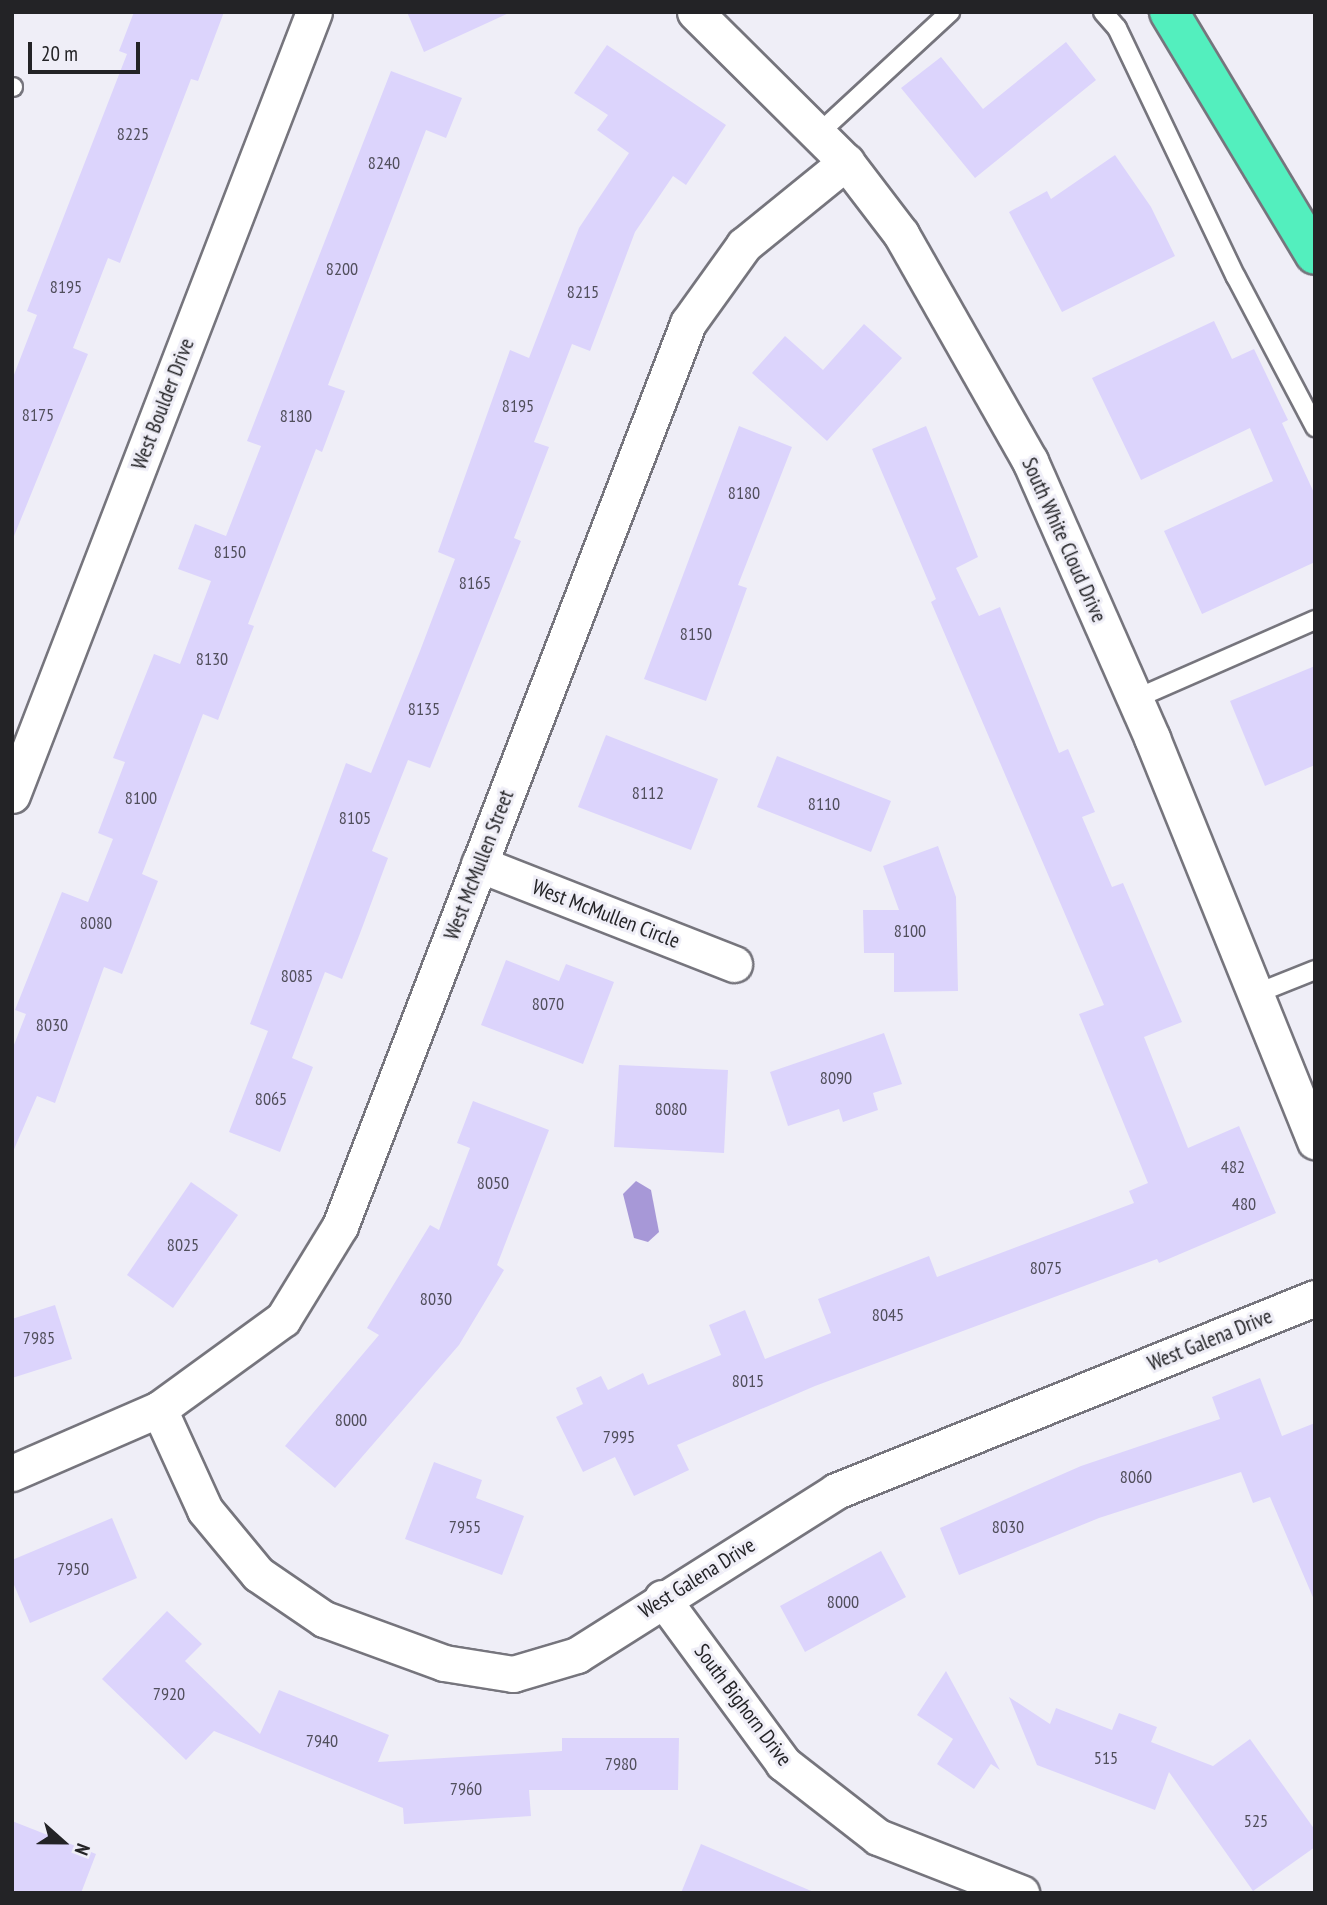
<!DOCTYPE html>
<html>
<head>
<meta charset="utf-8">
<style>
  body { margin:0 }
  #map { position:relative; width:1327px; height:1905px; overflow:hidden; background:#efeef7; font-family:"PT Sans Narrow",sans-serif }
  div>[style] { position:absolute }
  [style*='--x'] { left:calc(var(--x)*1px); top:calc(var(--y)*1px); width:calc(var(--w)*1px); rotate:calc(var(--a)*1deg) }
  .water>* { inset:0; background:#a798d7 }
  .building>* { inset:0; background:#dcd4fc }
  .roads { filter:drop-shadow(2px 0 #76757d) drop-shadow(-2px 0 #76757d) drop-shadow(0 2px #76757d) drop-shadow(0 -2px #76757d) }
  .lane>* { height:18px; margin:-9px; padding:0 9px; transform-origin:9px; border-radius:9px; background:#fff }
  .street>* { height:35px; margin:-17.5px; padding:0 17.5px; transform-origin:17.5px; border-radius:17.5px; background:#fff }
  .highway>* { height:38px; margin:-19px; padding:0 19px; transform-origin:19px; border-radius:19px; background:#53efbe }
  span { translate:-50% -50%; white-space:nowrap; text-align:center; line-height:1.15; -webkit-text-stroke:6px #efeef7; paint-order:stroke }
  .number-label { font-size:18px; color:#514f5c }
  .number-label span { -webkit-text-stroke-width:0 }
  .street-label { font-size:21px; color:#232326 }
  .frame { position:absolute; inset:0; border:14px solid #232326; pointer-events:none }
  .north { position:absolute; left:28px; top:1807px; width:70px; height:70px; -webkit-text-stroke:5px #efeef7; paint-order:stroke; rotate:111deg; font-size:19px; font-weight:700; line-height:28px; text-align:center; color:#232326 }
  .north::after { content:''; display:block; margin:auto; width:24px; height:32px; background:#232326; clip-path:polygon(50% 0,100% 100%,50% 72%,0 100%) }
  .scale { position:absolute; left:28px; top:42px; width:112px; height:32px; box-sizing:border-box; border:4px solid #232326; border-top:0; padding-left:9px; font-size:21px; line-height:24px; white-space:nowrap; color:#232326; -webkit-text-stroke:5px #efeef7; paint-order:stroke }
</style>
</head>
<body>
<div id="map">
  <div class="water">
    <div style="clip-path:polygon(636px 1181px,651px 1190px,659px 1232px,648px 1242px,634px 1238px,623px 1194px)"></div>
  </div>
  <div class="building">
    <div style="clip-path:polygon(134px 12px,224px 12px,198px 81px,191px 79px,120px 263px,108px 258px,73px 348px,88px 354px,12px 541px,12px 380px,37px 315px,27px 311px,127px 54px,119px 51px)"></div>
    <div style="clip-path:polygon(407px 12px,511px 12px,424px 52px)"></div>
    <div style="clip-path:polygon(1066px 42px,1096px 80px,975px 178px,901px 88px,941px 57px,983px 109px)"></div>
    <div style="clip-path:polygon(607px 45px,726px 125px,686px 185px,673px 176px,635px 232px,590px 351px,572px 344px,534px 442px,549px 447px,514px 538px,521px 541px,430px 768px,408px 760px,372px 851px,388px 858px,359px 936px,342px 979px,325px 972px,292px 1058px,313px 1067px,280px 1152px,229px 1132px,268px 1031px,250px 1024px,346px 763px,371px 773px,420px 651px,455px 559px,438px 552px,510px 350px,529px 358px,579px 228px,629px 153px,597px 130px,608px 115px,574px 93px)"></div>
    <div style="clip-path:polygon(391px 71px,462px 98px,446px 138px,426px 130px,328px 385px,345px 391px,322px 452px,316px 449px,248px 624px,254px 626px,218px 720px,203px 714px,142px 874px,158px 881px,122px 974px,104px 967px,55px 1103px,37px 1096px,12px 1154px,12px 1050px,26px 1014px,15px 1010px,62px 892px,88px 902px,113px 839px,98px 833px,125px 762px,113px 758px,129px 717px,154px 654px,180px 664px,211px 581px,178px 569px,195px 524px,226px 536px,261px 446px,247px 441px)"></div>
    <div style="clip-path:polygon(1115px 155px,1151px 207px,1175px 256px,1062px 312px,1009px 212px,1047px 191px,1051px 199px)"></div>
    <div style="clip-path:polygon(1214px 321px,1232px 359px,1254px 349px,1288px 420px,1282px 423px,1315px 495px,1315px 562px,1202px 614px,1164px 531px,1273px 481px,1250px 428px,1141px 480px,1092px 378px)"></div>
    <div style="clip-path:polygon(864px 324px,902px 358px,827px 441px,752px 373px,785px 336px,823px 370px)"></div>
    <div style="clip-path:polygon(739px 426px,792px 447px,738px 585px,747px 588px,706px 701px,644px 679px)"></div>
    <div style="clip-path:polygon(926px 426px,978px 557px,956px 568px,979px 616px,1000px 607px,1059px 753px,1068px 749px,1095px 812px,1082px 817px,1112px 887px,1123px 883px,1182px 1022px,1144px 1037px,1188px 1148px,1239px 1126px,1276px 1213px,1159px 1263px,1157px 1259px,815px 1386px,677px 1445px,689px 1470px,634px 1496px,615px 1457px,583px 1472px,556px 1417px,583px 1404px,576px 1388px,601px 1376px,608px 1390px,643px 1373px,648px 1385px,721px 1355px,709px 1325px,745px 1310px,765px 1359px,831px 1333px,818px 1299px,929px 1256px,937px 1277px,1134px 1203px,1129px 1191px,1148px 1183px,1079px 1014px,1104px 1005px,931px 602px,936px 599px,872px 449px)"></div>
    <div style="clip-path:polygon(1315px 666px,1315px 765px,1265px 786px,1230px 701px)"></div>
    <div style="clip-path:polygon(606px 735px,718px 779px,691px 850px,578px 807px)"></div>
    <div style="clip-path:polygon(777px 756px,891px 801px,871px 852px,757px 807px)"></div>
    <div style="clip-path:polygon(938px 846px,956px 897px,958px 991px,894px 992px,894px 953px,864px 953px,863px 910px,899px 910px,883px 866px)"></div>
    <div style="clip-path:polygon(506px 960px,559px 981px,566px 964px,614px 982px,583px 1064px,481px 1025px)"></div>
    <div style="clip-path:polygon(884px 1033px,902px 1084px,873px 1093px,878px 1110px,843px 1122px,839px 1109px,788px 1126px,770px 1072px)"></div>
    <div style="clip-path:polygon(619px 1065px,728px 1070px,724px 1153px,614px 1147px)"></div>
    <div style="clip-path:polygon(473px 1101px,549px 1130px,497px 1265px,504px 1270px,459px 1345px,335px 1488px,285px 1446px,379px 1335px,367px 1328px,430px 1225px,439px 1230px,470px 1148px,457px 1143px)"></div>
    <div style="clip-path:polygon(191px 1182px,238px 1215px,173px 1308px,127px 1275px)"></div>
    <div style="clip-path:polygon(55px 1305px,72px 1359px,12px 1378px,12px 1319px)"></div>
    <div style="clip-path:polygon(1260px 1378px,1282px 1436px,1315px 1423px,1315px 1602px,1270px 1497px,1253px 1503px,1241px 1472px,1099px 1518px,959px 1575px,940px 1528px,1081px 1466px,1220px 1419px,1212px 1397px)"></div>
    <div style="clip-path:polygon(434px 1462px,482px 1480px,476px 1498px,524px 1516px,502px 1575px,405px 1539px)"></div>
    <div style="clip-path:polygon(112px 1518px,137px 1578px,30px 1623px,12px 1580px,12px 1560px)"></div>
    <div style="clip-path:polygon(881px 1551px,906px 1597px,805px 1652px,780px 1606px)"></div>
    <div style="clip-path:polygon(167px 1611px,202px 1644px,185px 1661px,260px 1734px,279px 1690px,389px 1735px,378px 1762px,562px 1751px,562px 1738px,679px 1738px,678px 1790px,529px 1790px,531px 1816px,404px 1824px,403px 1808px,214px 1731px,186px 1760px,102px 1679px)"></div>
    <div style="clip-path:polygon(946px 1671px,1000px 1770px,991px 1764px,974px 1789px,937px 1764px,953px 1739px,917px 1715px)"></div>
    <div style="clip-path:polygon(1009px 1697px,1050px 1724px,1056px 1708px,1112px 1730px,1119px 1713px,1157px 1727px,1151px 1742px,1213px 1766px,1250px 1739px,1315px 1830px,1315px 1847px,1253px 1891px,1169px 1772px,1155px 1810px,1037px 1765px)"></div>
    <div style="clip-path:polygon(12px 1821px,96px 1854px,81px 1893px,12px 1893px)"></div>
    <div style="clip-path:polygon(701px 1844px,816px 1893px,681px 1893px)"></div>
  </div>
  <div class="roads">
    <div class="lane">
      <div style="--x:1103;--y:12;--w:21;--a:49"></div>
      <div style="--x:1117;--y:28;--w:276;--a:64.5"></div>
      <div style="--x:1236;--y:277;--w:170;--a:62.2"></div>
      <div style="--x:12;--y:87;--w:1;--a:0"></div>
      <div style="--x:818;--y:134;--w:180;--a:-42.7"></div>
      <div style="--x:1135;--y:699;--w:197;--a:-23.7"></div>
      <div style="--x:1255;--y:994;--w:65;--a:-21.8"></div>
    </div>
    <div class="street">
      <div style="--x:695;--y:12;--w:213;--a:44.8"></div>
      <div style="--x:846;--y:162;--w:91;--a:52.6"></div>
      <div style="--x:901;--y:234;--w:261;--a:60.4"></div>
      <div style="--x:1030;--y:461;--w:303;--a:66.2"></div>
      <div style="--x:1152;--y:738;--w:435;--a:68"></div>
      <div style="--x:12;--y:795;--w:839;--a:-68.91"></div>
      <div style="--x:479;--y:864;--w:274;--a:21.4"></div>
      <div style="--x:159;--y:1409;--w:111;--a:65.5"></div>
      <div style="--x:205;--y:1510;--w:83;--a:50.4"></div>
      <div style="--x:258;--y:1574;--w:80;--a:34.3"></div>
      <div style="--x:324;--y:1619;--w:128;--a:20.1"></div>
      <div style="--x:444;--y:1663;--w:70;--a:9.1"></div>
      <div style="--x:513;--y:1674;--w:67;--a:-16.5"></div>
      <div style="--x:577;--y:1655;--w:307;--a:-32.3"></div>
      <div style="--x:836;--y:1491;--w:516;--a:-21.95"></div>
      <div style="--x:12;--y:1473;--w:160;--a:-23.5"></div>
      <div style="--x:159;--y:1409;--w:153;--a:-36"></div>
      <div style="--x:283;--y:1319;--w:109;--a:-58.5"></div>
      <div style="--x:340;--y:1226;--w:968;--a:-68.92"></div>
      <div style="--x:688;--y:323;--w:96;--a:-54.3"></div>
      <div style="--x:744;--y:245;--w:132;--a:-39.1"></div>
      <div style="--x:662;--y:1598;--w:205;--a:53.7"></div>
      <div style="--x:783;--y:1763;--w:120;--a:37.9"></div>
      <div style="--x:878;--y:1837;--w:154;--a:21.4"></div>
    </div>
    <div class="highway">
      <div style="--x:1169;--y:12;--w:283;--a:59"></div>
    </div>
  </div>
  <div class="number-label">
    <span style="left:133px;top:134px">8225</span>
    <span style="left:384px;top:163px">8240</span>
    <span style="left:342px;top:269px">8200</span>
    <span style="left:66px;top:287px">8195</span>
    <span style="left:583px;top:292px">8215</span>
    <span style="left:518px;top:406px">8195</span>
    <span style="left:38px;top:415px">8175</span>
    <span style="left:296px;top:416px">8180</span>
    <span style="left:744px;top:493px">8180</span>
    <span style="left:230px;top:552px">8150</span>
    <span style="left:475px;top:583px">8165</span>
    <span style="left:696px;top:634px">8150</span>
    <span style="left:212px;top:659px">8130</span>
    <span style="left:424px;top:709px">8135</span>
    <span style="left:648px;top:793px">8112</span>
    <span style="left:141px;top:798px">8100</span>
    <span style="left:824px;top:804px">8110</span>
    <span style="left:355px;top:818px">8105</span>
    <span style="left:96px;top:923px">8080</span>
    <span style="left:910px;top:931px">8100</span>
    <span style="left:297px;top:976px">8085</span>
    <span style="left:548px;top:1004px">8070</span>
    <span style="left:52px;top:1025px">8030</span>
    <span style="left:836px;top:1078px">8090</span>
    <span style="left:271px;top:1099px">8065</span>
    <span style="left:671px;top:1109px">8080</span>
    <span style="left:1233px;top:1167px">482</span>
    <span style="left:493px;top:1183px">8050</span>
    <span style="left:1244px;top:1204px">480</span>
    <span style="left:183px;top:1245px">8025</span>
    <span style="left:1046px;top:1268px">8075</span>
    <span style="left:436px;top:1299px">8030</span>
    <span style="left:888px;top:1315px">8045</span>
    <span style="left:39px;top:1338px">7985</span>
    <span style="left:748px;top:1381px">8015</span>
    <span style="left:351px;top:1420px">8000</span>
    <span style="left:619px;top:1437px">7995</span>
    <span style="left:1136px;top:1477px">8060</span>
    <span style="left:465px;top:1527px">7955</span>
    <span style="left:1008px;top:1527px">8030</span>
    <span style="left:73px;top:1569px">7950</span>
    <span style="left:843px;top:1602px">8000</span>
    <span style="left:169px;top:1694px">7920</span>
    <span style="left:322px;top:1741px">7940</span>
    <span style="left:1106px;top:1758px">515</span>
    <span style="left:621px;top:1764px">7980</span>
    <span style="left:466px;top:1789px">7960</span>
    <span style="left:1256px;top:1821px">525</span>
  </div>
  <div class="street-label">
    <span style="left:163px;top:404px;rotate:-69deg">West Boulder Drive</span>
    <span style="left:1064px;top:540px;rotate:66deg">South White Cloud Drive</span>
    <span style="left:479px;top:865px;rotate:-69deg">West McMullen Street</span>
    <span style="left:606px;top:914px;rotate:21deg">West McMullen Circle</span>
    <span style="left:1210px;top:1340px;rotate:-22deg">West Galena Drive</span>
    <span style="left:697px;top:1578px;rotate:-32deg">West Galena Drive</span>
    <span style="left:743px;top:1705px;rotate:53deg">South Bighorn Drive</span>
  </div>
  <div class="frame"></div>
  <div class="north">N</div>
  <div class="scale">20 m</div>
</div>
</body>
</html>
